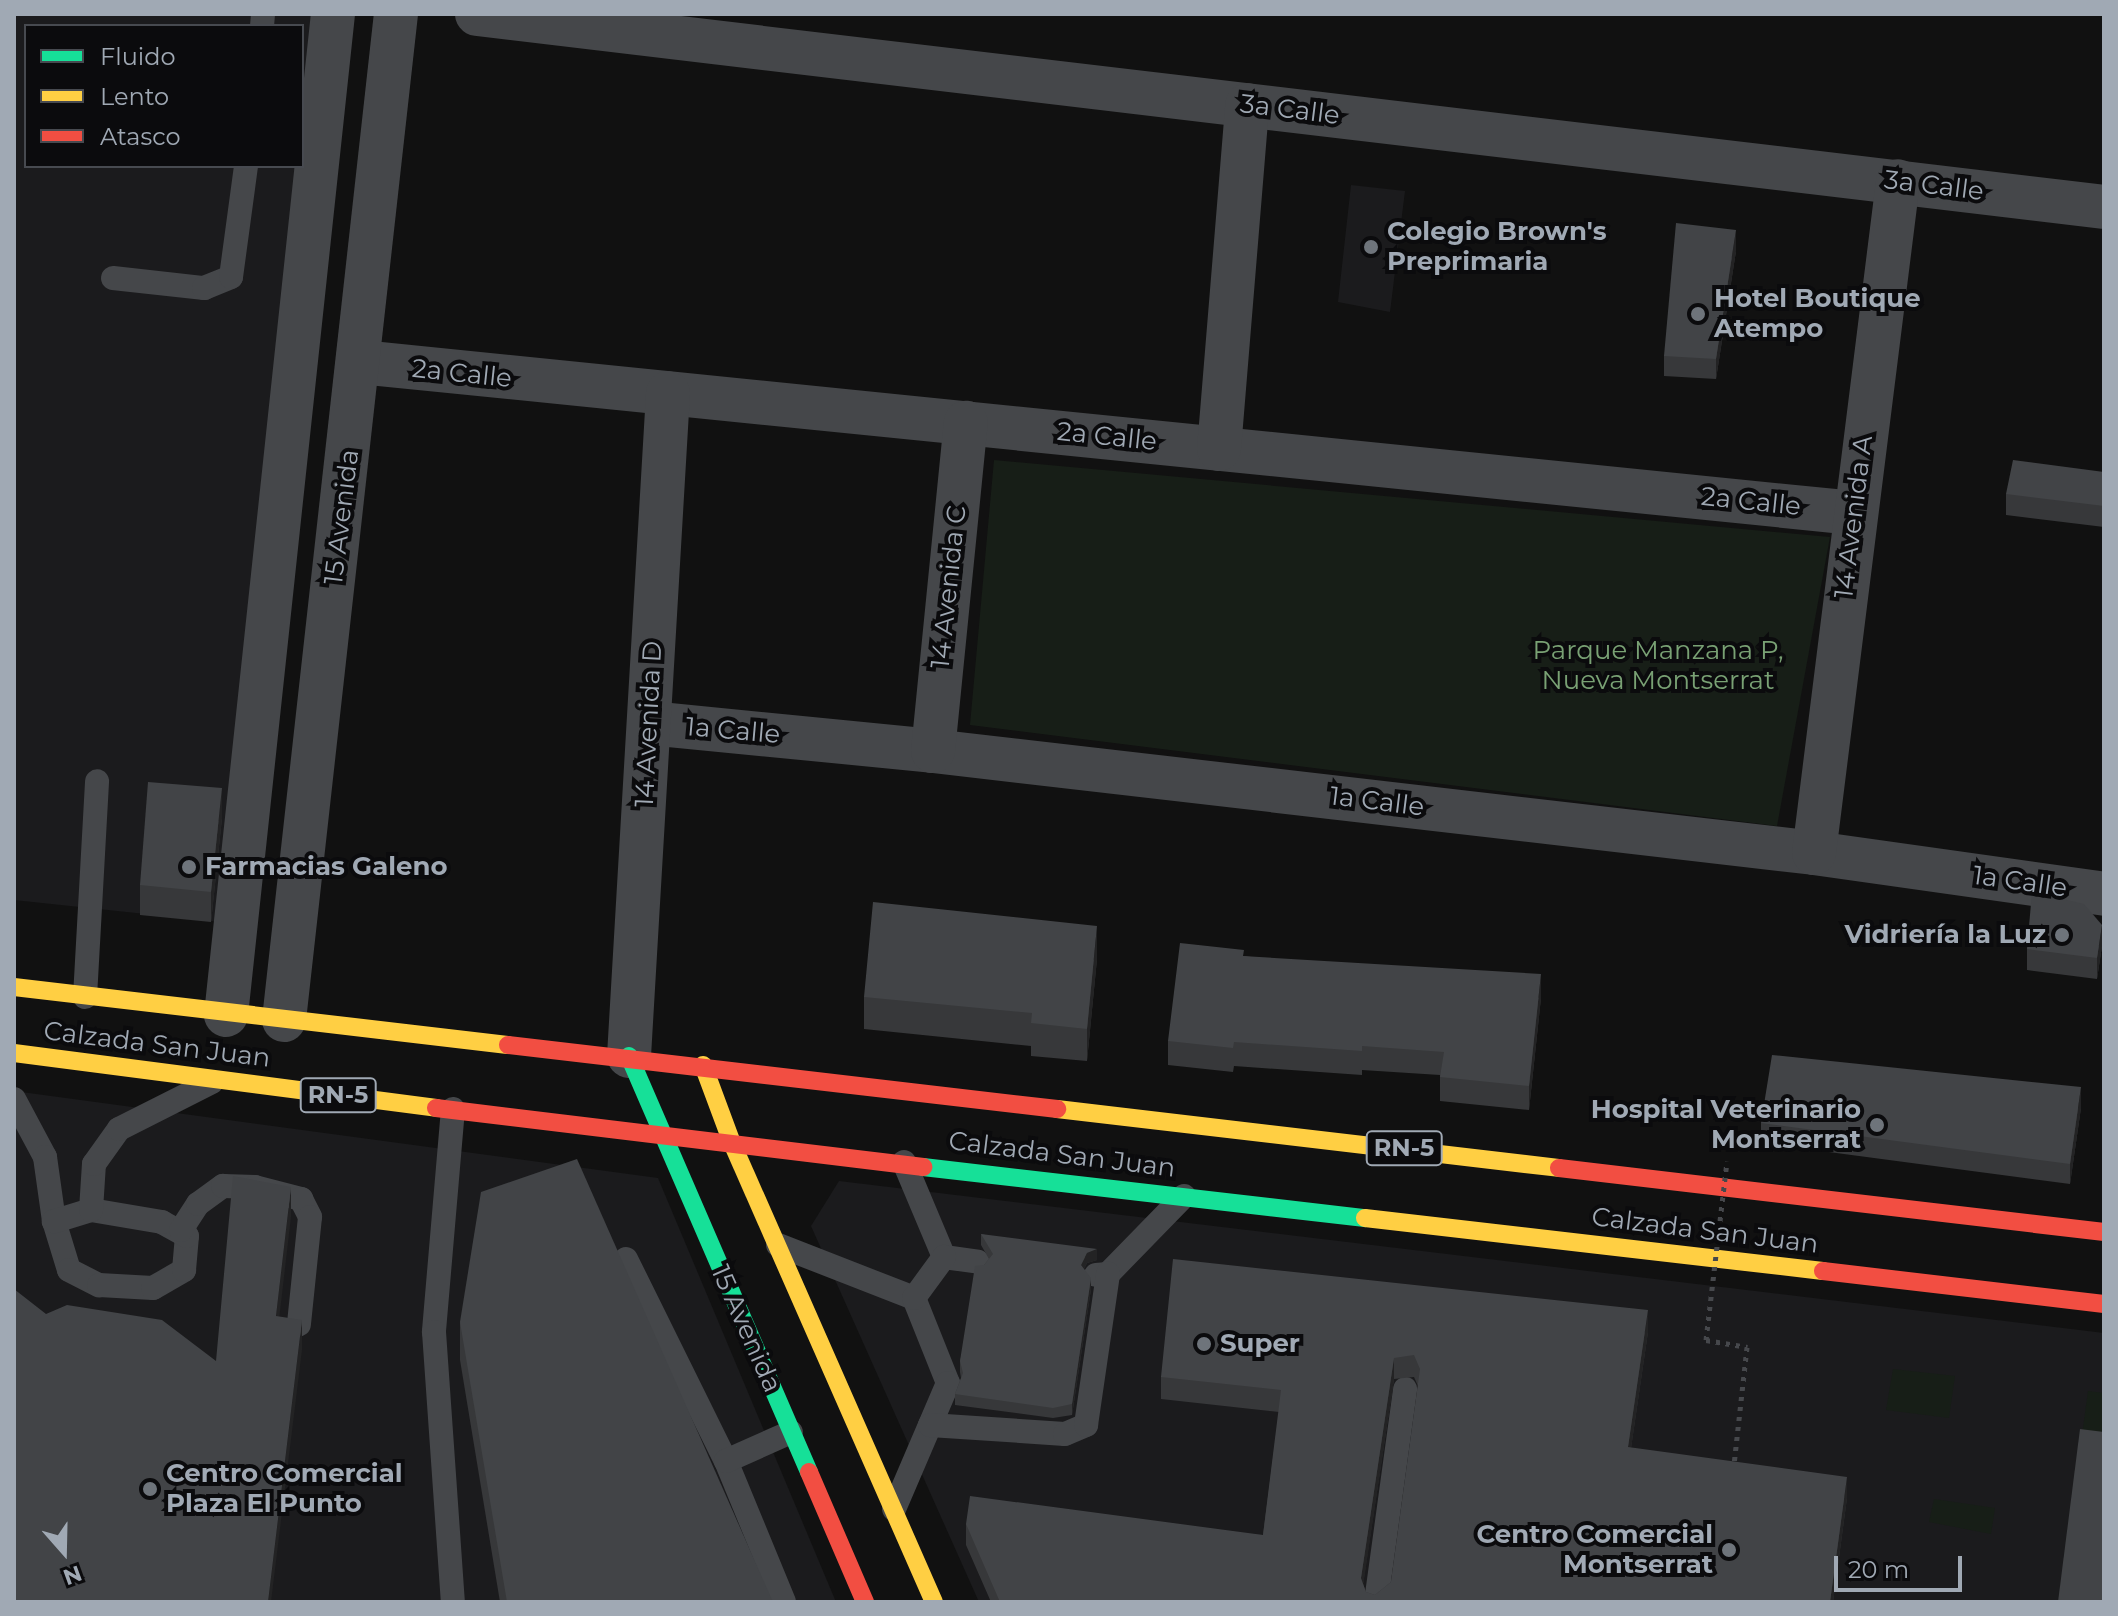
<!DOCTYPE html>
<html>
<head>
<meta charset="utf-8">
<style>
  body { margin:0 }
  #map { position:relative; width:2118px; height:1616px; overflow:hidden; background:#111; font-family:Montserrat,sans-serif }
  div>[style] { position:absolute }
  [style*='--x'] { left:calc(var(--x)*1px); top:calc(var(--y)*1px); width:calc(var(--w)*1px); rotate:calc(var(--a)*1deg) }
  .built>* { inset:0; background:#1b1b1d }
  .green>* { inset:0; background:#171e17 }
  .path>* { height:5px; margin-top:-2.5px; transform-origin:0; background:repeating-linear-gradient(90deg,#46484c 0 4px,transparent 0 10px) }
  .lane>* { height:24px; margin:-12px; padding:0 12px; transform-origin:12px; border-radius:12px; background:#45474a }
  .street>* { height:44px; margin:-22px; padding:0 22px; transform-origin:22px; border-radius:22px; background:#45474a }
  .fast>* { height:18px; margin:-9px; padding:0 9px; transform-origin:9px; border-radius:9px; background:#16e098 }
  .slow>* { height:18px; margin:-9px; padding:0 9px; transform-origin:9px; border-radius:9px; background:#ffcf43 }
  .jam>* { height:18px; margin:-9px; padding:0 9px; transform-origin:9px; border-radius:9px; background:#f24e42 }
  .path-bridge>* { height:5px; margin-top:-2.5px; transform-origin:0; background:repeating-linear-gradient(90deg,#46484c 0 4px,transparent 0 10px) }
  .wall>* { inset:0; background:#37383a }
  .shaded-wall>* { inset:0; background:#232324 }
  .building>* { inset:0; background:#424447 }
  .dots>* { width:22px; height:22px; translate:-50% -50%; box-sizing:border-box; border:4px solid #0b0b0d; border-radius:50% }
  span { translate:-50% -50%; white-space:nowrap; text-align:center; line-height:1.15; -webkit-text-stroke:8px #0b0b0d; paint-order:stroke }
  .shield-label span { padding:2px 6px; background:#0b0b0d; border:2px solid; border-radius:6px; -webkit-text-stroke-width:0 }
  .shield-label { font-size:24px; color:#a0a9b4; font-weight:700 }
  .street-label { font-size:26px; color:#a0a9b4 }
  .poi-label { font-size:26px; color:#a0a9b4; font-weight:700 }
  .left { translate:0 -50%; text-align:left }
  .right { translate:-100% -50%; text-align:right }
  .park-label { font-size:26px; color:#79a174 }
  .frame { position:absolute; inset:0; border:16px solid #a0a9b4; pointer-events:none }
  .legend { position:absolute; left:24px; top:24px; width:280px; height:144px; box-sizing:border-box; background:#0b0b0d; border:2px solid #474a50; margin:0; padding:10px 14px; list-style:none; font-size:24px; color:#a0a9b4 }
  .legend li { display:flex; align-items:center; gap:16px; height:40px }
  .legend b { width:40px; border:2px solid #474a50 }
  .north { position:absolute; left:24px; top:1512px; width:80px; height:80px; -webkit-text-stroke:6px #0b0b0d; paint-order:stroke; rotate:160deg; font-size:22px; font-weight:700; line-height:32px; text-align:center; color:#a0a9b4 }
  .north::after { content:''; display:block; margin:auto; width:28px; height:36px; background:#a0a9b4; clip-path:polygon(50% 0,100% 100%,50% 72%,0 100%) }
  .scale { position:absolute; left:1834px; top:1556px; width:128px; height:36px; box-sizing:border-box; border:4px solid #a0a9b4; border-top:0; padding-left:10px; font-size:24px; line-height:28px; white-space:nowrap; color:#a0a9b4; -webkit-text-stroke:6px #0b0b0d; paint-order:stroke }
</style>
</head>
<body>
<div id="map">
  <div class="built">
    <div style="clip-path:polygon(14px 14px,314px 14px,302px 144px,302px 26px,26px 26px,26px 166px,300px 166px,230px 923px,14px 900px)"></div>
    <div style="clip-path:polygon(1351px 185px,1405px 191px,1390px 312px,1338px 302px)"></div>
    <div style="clip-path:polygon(14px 1091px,658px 1178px,836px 1602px,14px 1602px)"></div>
    <div style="clip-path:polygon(839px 1181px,2104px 1333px,2104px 1602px,979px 1602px,811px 1226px)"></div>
  </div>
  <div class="green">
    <div style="clip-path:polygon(994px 460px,1830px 537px,1777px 826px,970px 725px)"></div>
    <div style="clip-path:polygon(1893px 1369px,1955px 1376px,1949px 1418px,1886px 1410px)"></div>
    <div style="clip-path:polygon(2088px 1391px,2104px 1393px,2104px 1453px,2080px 1450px)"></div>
    <div style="clip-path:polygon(1934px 1499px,1995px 1508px,1991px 1534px,1929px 1522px)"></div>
  </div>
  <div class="path">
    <div style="--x:1706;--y:1340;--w:42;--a:9.7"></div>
    <div style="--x:1747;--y:1347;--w:119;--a:96.3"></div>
  </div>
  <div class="lane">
    <div style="--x:262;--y:26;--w:12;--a:-85"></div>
    <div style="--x:113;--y:278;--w:92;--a:6.3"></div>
    <div style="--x:204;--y:288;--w:29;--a:-22"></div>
    <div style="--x:231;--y:277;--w:112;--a:-82.3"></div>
    <div style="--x:85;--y:997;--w:216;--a:-86.8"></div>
    <div style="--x:14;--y:1099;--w:66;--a:61.9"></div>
    <div style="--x:45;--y:1157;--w:65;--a:82"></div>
    <div style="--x:54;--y:1221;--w:51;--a:73"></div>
    <div style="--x:69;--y:1270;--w:34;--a:27"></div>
    <div style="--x:99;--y:1285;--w:54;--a:3.2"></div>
    <div style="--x:153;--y:1288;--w:36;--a:-30"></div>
    <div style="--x:184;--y:1270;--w:34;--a:-85"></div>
    <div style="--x:187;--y:1236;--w:29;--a:-151"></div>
    <div style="--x:162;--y:1222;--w:72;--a:-170.4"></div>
    <div style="--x:91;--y:1210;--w:39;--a:163"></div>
    <div style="--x:453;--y:1109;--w:224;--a:94.9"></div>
    <div style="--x:434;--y:1332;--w:271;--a:86"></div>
    <div style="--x:904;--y:1162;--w:103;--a:67.2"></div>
    <div style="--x:944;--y:1257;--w:34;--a:8"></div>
    <div style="--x:91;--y:1210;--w:46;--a:-86.3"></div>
    <div style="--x:94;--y:1164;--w:43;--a:-54.5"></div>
    <div style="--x:119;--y:1129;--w:104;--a:-26.8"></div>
    <div style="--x:181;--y:1230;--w:31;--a:-57"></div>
    <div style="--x:198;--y:1204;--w:31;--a:-36"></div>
    <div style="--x:223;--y:1186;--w:32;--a:2"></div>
    <div style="--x:255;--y:1187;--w:48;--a:14.6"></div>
    <div style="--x:301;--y:1199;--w:20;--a:63"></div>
    <div style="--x:310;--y:1217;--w:108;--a:95.9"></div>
    <div style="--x:778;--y:1245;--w:146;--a:21.3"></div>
    <div style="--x:914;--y:1298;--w:92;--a:68.2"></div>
    <div style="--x:948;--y:1383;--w:137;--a:113.2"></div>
    <div style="--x:626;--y:1259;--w:225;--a:63.7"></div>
    <div style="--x:726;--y:1461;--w:152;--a:67.6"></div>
    <div style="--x:1096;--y:1275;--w:12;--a:-5"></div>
    <div style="--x:1108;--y:1274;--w:109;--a:-45.7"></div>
    <div style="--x:914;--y:1298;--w:51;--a:-53.8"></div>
    <div style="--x:930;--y:1425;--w:135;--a:3.8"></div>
    <div style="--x:1065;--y:1434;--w:23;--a:-23"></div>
    <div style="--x:1086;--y:1425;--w:153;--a:-81.7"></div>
    <div style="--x:726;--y:1461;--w:71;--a:-24"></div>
    <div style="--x:1376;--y:1602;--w:215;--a:-82.2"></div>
  </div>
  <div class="street">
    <div style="--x:477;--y:14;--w:1638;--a:6.76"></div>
    <div style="--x:360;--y:362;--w:1502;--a:5.77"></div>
    <div style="--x:1219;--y:449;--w:345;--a:-85.3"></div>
    <div style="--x:649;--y:723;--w:285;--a:5.6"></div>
    <div style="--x:933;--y:751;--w:887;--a:6.6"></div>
    <div style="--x:1814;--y:853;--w:293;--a:8"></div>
    <div style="--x:933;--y:751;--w:330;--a:-84.3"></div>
    <div style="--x:1814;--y:853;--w:677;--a:-82.87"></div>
    <div style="--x:226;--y:1015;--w:1007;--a:-83.9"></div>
    <div style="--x:284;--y:1020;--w:1012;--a:-83.65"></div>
    <div style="--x:629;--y:1056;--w:664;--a:-86.63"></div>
  </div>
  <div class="fast">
    <div style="--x:629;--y:1056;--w:453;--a:66.6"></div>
    <div style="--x:923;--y:1167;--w:445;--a:6.6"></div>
  </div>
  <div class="slow">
    <div style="--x:14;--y:987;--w:497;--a:6.7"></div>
    <div style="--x:14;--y:1053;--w:426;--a:7.4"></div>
    <div style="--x:703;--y:1065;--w:83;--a:69.6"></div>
    <div style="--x:732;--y:1143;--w:501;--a:66.25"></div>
    <div style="--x:1057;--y:1109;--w:505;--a:6.7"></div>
    <div style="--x:1365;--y:1218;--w:461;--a:6.6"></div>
  </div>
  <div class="jam">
    <div style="--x:508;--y:1045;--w:553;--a:6.65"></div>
    <div style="--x:436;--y:1108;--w:491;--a:6.9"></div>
    <div style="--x:1559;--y:1168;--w:549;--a:6.7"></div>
    <div style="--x:1823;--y:1271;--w:283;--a:6.7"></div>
    <div style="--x:809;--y:1472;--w:142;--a:66.7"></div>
  </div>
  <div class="path-bridge">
    <div style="--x:1706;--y:1340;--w:180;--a:-83.3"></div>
  </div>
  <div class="wall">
    <div style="clip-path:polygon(1736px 251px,1716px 379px,1664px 376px,1664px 356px)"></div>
    <div style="clip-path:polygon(2104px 472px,2104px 527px,2006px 515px,2006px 494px)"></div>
    <div style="clip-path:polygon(222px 818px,211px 922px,140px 915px,140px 885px)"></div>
    <div style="clip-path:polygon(2102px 946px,2097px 979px,2027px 970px,2027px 949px)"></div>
    <div style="clip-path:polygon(1244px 956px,1541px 998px,1529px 1110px,1440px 1101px,1440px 1075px,1362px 1070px,1362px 1075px,1234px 1066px,1233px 1072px,1168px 1065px,1168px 1041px)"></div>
    <div style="clip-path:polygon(1097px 959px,1087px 1061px,1031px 1056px,1031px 1046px,864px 1029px,864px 997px)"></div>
    <div style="clip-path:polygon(2081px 1108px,2070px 1184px,1761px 1143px,1761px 1123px)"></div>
    <div style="clip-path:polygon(981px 1234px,1097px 1260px,1087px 1263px,1084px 1269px,1091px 1289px,1072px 1415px,1053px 1418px,955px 1405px,955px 1394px,961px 1378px,960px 1372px,960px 1361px,984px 1265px,989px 1259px,981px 1245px)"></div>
    <div style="clip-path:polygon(460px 1322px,773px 1602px,500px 1602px,460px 1360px)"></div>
    <div style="clip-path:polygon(evenodd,1648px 1332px,1631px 1448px,1847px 1498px,1833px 1602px,991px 1602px,966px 1545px,966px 1524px,1263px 1535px,1279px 1412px,1161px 1399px,1161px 1377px,1648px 1332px,1414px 1377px,1418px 1386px,1391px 1582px,1375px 1595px,1366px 1592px,1363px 1584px,1394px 1379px,1414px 1377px)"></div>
  </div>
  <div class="shaded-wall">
    <div style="clip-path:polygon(1736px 230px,1736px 251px,1716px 379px,1716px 359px)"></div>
    <div style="clip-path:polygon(222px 788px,222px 818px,211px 922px,211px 892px)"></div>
    <div style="clip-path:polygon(2102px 925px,2102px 946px,2097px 979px,2097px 958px)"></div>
    <div style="clip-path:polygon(1097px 926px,1097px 959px,1087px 1061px,1087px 1029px)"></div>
    <div style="clip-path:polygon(1541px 974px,1541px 998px,1529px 1110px,1529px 1086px)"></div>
    <div style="clip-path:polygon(2081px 1087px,2081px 1108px,2070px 1184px,2070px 1164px)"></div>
    <div style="clip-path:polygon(291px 1187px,291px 1217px,276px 1346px,276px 1316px)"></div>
    <div style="clip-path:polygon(1097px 1249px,1097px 1260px,1087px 1263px,1081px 1275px,1081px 1265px,1087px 1253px)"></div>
    <div style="clip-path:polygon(1091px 1278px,1091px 1289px,1072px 1415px,1072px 1404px)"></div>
    <div style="clip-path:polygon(1648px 1310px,1648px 1332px,1628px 1469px,1628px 1447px)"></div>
    <div style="clip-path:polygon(302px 1320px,302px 1350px,271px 1602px,268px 1602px)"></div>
    <div style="clip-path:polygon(1394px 1358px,1394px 1379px,1361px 1600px,1361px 1578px)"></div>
    <div style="clip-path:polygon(1847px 1477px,1847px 1498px,1833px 1602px,1830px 1602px)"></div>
  </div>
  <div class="building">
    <div style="clip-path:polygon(1676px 223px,1736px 230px,1716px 359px,1664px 356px)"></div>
    <div style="clip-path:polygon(2013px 460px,2104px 472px,2104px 506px,2006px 494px)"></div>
    <div style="clip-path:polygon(148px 782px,222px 788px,211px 892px,140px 885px)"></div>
    <div style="clip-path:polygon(2032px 892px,2084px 904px,2102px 925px,2097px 958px,2027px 949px)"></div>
    <div style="clip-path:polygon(873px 902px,1097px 926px,1087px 1029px,1031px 1023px,1032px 1013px,864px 997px)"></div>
    <div style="clip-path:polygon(1180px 943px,1244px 950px,1243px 956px,1541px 974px,1529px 1086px,1440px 1077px,1444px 1052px,1362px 1046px,1362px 1051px,1234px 1042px,1233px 1048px,1168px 1041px)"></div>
    <div style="clip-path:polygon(1772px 1055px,2081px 1087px,2070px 1164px,1761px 1123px)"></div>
    <div style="clip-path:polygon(577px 1159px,773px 1602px,507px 1602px,460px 1322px,481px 1192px)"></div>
    <div style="clip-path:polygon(233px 1176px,291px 1187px,276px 1316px,302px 1320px,268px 1602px,14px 1602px,14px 1289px,46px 1314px,67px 1305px,162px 1320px,216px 1361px)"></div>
    <div style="clip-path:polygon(981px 1234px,1097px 1249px,1087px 1253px,1081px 1265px,1091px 1278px,1072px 1404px,1053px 1408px,955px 1394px,963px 1373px,960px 1361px,975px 1266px,984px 1265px,993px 1254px)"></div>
    <div style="clip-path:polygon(evenodd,1173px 1259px,1648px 1310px,1628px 1447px,1847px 1477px,1830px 1602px,1000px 1602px,966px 1524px,970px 1496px,1263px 1535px,1281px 1390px,1161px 1377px,1173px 1259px,1414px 1355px,1420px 1369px,1391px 1582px,1375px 1595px,1366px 1592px,1361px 1578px,1394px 1358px,1414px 1355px)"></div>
    <div style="clip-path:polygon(2080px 1429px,2104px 1432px,2104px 1602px,2058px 1602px)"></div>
  </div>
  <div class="dots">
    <div style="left:1371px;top:247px;background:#6e747b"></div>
    <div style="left:1698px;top:314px;background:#6e747b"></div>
    <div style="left:189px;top:867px;background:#6e747b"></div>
    <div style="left:2062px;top:935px;background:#6e747b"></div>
    <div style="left:1877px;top:1125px;background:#6e747b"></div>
    <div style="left:1204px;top:1344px;background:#6e747b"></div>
    <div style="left:150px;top:1489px;background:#6e747b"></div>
    <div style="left:1729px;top:1550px;background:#6e747b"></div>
  </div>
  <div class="shield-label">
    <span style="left:338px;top:1095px">RN-5</span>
    <span style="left:1404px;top:1148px">RN-5</span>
  </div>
  <div class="street-label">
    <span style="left:1290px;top:110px;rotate:7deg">3a Calle</span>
    <span style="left:1934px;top:186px;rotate:7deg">3a Calle</span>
    <span style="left:462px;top:374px;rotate:6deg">2a Calle</span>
    <span style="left:1107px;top:437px;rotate:6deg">2a Calle</span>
    <span style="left:1751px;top:502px;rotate:6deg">2a Calle</span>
    <span style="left:342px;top:517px;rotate:-83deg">15 Avenida</span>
    <span style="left:1854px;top:517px;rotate:-83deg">14 Avenida A</span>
    <span style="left:949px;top:587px;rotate:-84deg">14 Avenida C</span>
    <span style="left:649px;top:724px;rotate:-87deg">14 Avenida D</span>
    <span style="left:733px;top:731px;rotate:5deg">1a Calle</span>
    <span style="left:1377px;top:802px;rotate:7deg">1a Calle</span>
    <span style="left:2020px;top:882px;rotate:8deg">1a Calle</span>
    <span style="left:157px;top:1045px;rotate:7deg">Calzada San Juan</span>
    <span style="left:1062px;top:1155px;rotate:7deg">Calzada San Juan</span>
    <span style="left:1705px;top:1231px;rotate:7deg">Calzada San Juan</span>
    <span style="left:746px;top:1329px;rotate:66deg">15 Avenida</span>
  </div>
  <div class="poi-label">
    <span class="left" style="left:1387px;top:247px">Colegio Brown's<br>Preprimaria</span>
    <span class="left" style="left:1714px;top:314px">Hotel Boutique<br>Atempo</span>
    <span class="left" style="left:205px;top:867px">Farmacias Galeno</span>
    <span class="right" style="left:2046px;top:935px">Vidriería la Luz</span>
    <span class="right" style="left:1861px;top:1125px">Hospital Veterinario<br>Montserrat</span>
    <span class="left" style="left:1220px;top:1344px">Super</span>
    <span class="left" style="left:166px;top:1489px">Centro Comercial<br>Plaza El Punto</span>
    <span class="right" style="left:1713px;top:1550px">Centro Comercial<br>Montserrat</span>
  </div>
  <div class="park-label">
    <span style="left:1658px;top:666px">Parque Manzana P,<br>Nueva Montserrat</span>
  </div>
  <div class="frame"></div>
  <ul class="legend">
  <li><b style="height:10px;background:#16e098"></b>Fluido</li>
  <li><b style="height:10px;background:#ffcf43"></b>Lento</li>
  <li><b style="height:10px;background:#f24e42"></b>Atasco</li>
  </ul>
  <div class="north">N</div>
  <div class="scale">20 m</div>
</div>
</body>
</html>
